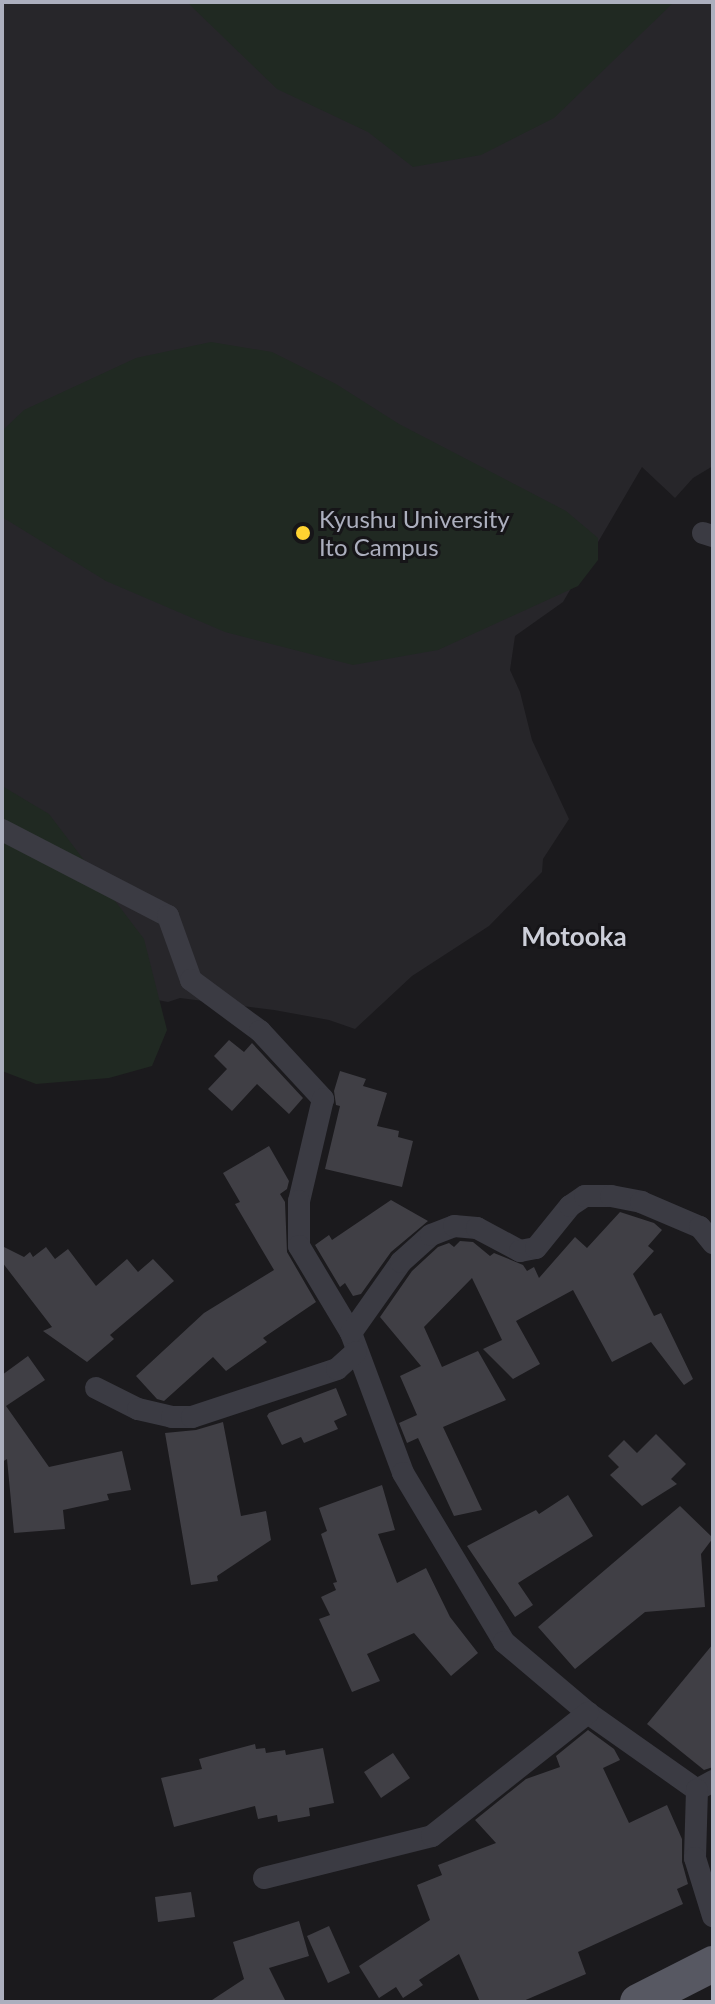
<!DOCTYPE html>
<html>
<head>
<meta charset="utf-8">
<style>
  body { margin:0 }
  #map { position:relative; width:715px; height:2004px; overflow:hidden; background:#1b1a1d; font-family:Lato,sans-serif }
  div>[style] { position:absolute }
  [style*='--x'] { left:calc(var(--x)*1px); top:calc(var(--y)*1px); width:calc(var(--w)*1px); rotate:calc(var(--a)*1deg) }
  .built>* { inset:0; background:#27262a }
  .green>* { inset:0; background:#202922 }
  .building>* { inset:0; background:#403f45 }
  .street>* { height:22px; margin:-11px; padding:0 11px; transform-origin:11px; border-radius:11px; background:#3b3b43 }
  .primary>* { height:36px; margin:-18px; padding:0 18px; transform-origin:18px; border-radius:18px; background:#575862 }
  .dots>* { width:22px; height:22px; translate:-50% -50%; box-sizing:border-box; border:4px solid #161518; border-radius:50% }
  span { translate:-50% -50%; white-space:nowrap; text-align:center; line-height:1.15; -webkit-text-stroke:6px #161518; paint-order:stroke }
  .poi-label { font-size:24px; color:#acafbe }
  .left { translate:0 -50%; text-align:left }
  .neighbourhood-label { font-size:26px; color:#cdcfd9; font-weight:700 }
  .frame { position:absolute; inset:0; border:4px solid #acafbe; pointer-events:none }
</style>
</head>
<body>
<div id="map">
  <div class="built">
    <div style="clip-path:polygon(2px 2px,713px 2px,713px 466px,693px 478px,675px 498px,642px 467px,563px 602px,515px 636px,510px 670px,520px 692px,532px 740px,569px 819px,543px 859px,542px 872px,489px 926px,412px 976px,355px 1029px,329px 1020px,274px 1010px,180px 998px,168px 1002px,126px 994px,2px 912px)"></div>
  </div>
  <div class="green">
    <div style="clip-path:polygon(187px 2px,674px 2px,554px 118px,481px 155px,413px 167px,368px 132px,277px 89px)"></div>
    <div style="clip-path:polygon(211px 342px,272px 352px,336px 384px,399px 424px,566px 511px,598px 538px,598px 560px,578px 586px,438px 650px,353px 665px,225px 632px,106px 581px,2px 517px,2px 431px,24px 410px,136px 358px)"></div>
    <div style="clip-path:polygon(2px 786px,49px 814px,144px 939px,167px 1030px,152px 1066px,109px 1078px,36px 1084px,2px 1071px)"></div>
  </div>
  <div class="building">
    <div style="clip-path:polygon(229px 1040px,244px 1052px,252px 1043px,303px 1098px,289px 1114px,257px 1084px,232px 1111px,208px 1089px,227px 1069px,214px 1056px)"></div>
    <div style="clip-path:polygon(340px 1071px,366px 1079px,363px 1086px,387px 1093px,377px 1126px,399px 1131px,398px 1137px,413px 1141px,402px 1187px,325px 1169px,340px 1106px,336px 1105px,334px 1091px)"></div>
    <div style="clip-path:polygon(269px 1146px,289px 1181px,287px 1189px,280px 1194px,285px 1202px,287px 1252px,316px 1302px,263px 1338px,267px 1342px,226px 1371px,213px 1357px,164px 1401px,157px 1399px,136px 1376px,204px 1313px,274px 1270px,235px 1204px,240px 1202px,223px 1173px)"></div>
    <div style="clip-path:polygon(391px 1200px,428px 1221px,391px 1252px,361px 1294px,353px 1296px,345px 1283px,340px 1287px,315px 1245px,329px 1235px,332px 1240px)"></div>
    <div style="clip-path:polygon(620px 1212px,654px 1223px,662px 1230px,648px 1246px,654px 1251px,633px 1274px,654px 1316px,661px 1313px,693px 1379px,684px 1385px,651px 1342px,612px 1362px,573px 1290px,516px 1321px,540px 1364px,513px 1379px,483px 1349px,502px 1340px,472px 1278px,424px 1327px,442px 1367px,478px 1351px,506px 1400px,443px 1427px,482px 1510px,454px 1516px,418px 1438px,407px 1443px,399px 1423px,417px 1415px,400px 1376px,421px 1366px,380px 1317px,412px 1271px,438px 1247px,449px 1243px,454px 1247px,460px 1241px,473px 1242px,490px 1256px,494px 1253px,523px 1265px,527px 1271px,534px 1267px,539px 1278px,575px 1237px,587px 1248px)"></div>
    <div style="clip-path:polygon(2px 1246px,24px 1257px,30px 1252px,33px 1257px,46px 1247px,55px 1259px,68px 1249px,96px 1286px,127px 1259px,138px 1272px,153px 1259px,174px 1281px,110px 1335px,114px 1339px,87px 1362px,43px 1331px,52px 1327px,2px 1262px)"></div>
    <div style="clip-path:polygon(28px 1356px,45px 1380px,6px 1406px,49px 1467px,122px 1451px,131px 1490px,107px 1494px,109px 1500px,63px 1510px,65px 1529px,14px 1533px,7px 1459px,2px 1462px,2px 1375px)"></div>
    <div style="clip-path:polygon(336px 1388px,347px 1415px,334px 1421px,338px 1429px,304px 1443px,301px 1437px,282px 1445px,267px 1416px,269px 1413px)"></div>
    <div style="clip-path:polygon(223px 1422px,241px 1516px,266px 1511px,271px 1540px,217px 1576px,218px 1581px,191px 1585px,165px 1433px,196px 1430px)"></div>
    <div style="clip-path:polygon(656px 1434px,686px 1464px,671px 1479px,677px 1484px,642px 1506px,610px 1475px,619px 1467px,608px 1456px,624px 1440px,637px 1453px)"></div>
    <div style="clip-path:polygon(382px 1485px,395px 1530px,378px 1534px,397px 1583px,426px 1568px,450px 1617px,478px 1653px,451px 1676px,414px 1633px,367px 1654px,380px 1681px,352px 1692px,319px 1619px,330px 1615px,321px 1597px,336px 1590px,333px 1583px,337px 1582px,321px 1534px,327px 1531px,319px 1508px)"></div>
    <div style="clip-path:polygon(568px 1495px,593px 1536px,518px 1583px,533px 1605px,515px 1617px,467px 1546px,536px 1510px,539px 1514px)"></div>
    <div style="clip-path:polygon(680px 1506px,713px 1538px,701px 1554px,705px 1607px,645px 1612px,575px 1669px,538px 1627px)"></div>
    <div style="clip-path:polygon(713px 1644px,713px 1767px,704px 1770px,647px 1724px)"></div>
    <div style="clip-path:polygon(588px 1730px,614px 1749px,620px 1760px,603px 1768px,629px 1823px,667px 1805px,682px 1839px,682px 1862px,688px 1884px,677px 1889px,683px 1904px,578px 1952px,586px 1974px,521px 2002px,480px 2002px,459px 1954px,419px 1980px,423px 1985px,403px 1998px,396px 1987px,379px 1998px,359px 1966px,430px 1920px,417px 1885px,442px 1875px,438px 1865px,496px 1843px,475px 1820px,526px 1779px,560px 1767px,556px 1756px)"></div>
    <div style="clip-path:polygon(255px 1744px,256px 1749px,265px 1748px,266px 1753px,285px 1750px,286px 1755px,323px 1748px,334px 1803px,309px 1808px,310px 1816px,278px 1822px,277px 1815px,258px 1819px,255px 1806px,174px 1827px,161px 1778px,202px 1769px,199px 1759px)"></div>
    <div style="clip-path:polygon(393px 1753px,410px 1778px,381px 1798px,364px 1772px)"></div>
    <div style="clip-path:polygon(191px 1892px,195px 1917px,158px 1922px,155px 1897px)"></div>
    <div style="clip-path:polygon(299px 1921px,309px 1956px,269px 1968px,286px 2002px,209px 2002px,244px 1979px,233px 1942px)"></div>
    <div style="clip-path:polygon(329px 1926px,350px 1973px,328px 1983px,307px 1936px)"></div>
  </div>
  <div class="street">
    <div style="--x:703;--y:533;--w:10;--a:17"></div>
    <div style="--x:2;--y:830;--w:187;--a:27.4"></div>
    <div style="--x:168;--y:916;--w:68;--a:70.2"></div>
    <div style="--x:191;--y:980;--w:86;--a:36.5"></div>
    <div style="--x:260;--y:1031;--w:93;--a:47.2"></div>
    <div style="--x:323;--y:1099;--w:105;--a:103.2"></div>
    <div style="--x:299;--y:1201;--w:45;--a:90"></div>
    <div style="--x:299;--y:1246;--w:101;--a:59.1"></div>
    <div style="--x:351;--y:1333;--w:149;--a:69.6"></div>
    <div style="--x:403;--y:1473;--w:197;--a:59.1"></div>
    <div style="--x:504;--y:1642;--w:110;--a:40.2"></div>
    <div style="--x:588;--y:1713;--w:133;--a:35.2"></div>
    <div style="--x:351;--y:1333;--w:87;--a:-54.8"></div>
    <div style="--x:401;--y:1262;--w:40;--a:-42"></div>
    <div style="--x:431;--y:1235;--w:25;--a:-21"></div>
    <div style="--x:454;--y:1226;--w:23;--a:5"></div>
    <div style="--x:477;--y:1228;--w:49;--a:28.1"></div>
    <div style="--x:520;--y:1251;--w:16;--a:-11"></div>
    <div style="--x:536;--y:1248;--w:54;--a:-51"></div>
    <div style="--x:570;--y:1206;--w:18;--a:-34"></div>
    <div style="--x:585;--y:1196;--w:26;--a:0"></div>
    <div style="--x:611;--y:1196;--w:31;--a:11"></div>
    <div style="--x:641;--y:1202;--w:64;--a:23"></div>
    <div style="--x:700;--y:1227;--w:21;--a:51"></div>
    <div style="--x:96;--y:1388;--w:47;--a:26.6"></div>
    <div style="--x:138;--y:1409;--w:35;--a:13"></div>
    <div style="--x:172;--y:1417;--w:20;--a:0"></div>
    <div style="--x:192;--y:1417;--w:153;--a:-18.3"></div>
    <div style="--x:337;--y:1369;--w:25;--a:-42"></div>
    <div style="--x:713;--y:1781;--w:18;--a:151"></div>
    <div style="--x:697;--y:1790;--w:68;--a:91.7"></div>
    <div style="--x:695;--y:1858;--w:61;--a:72.8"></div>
    <div style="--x:264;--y:1878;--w:173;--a:-14"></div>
    <div style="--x:432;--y:1836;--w:199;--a:-38.3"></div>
  </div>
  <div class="primary">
    <div style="--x:638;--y:2002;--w:84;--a:-26.9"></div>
  </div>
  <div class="dots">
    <div style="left:303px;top:533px;background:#ffd331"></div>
  </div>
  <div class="poi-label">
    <span class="left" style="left:319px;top:533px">Kyushu University<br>Ito Campus</span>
  </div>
  <div class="neighbourhood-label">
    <span style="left:574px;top:937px">Motooka</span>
  </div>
  <div class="frame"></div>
</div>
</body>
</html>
